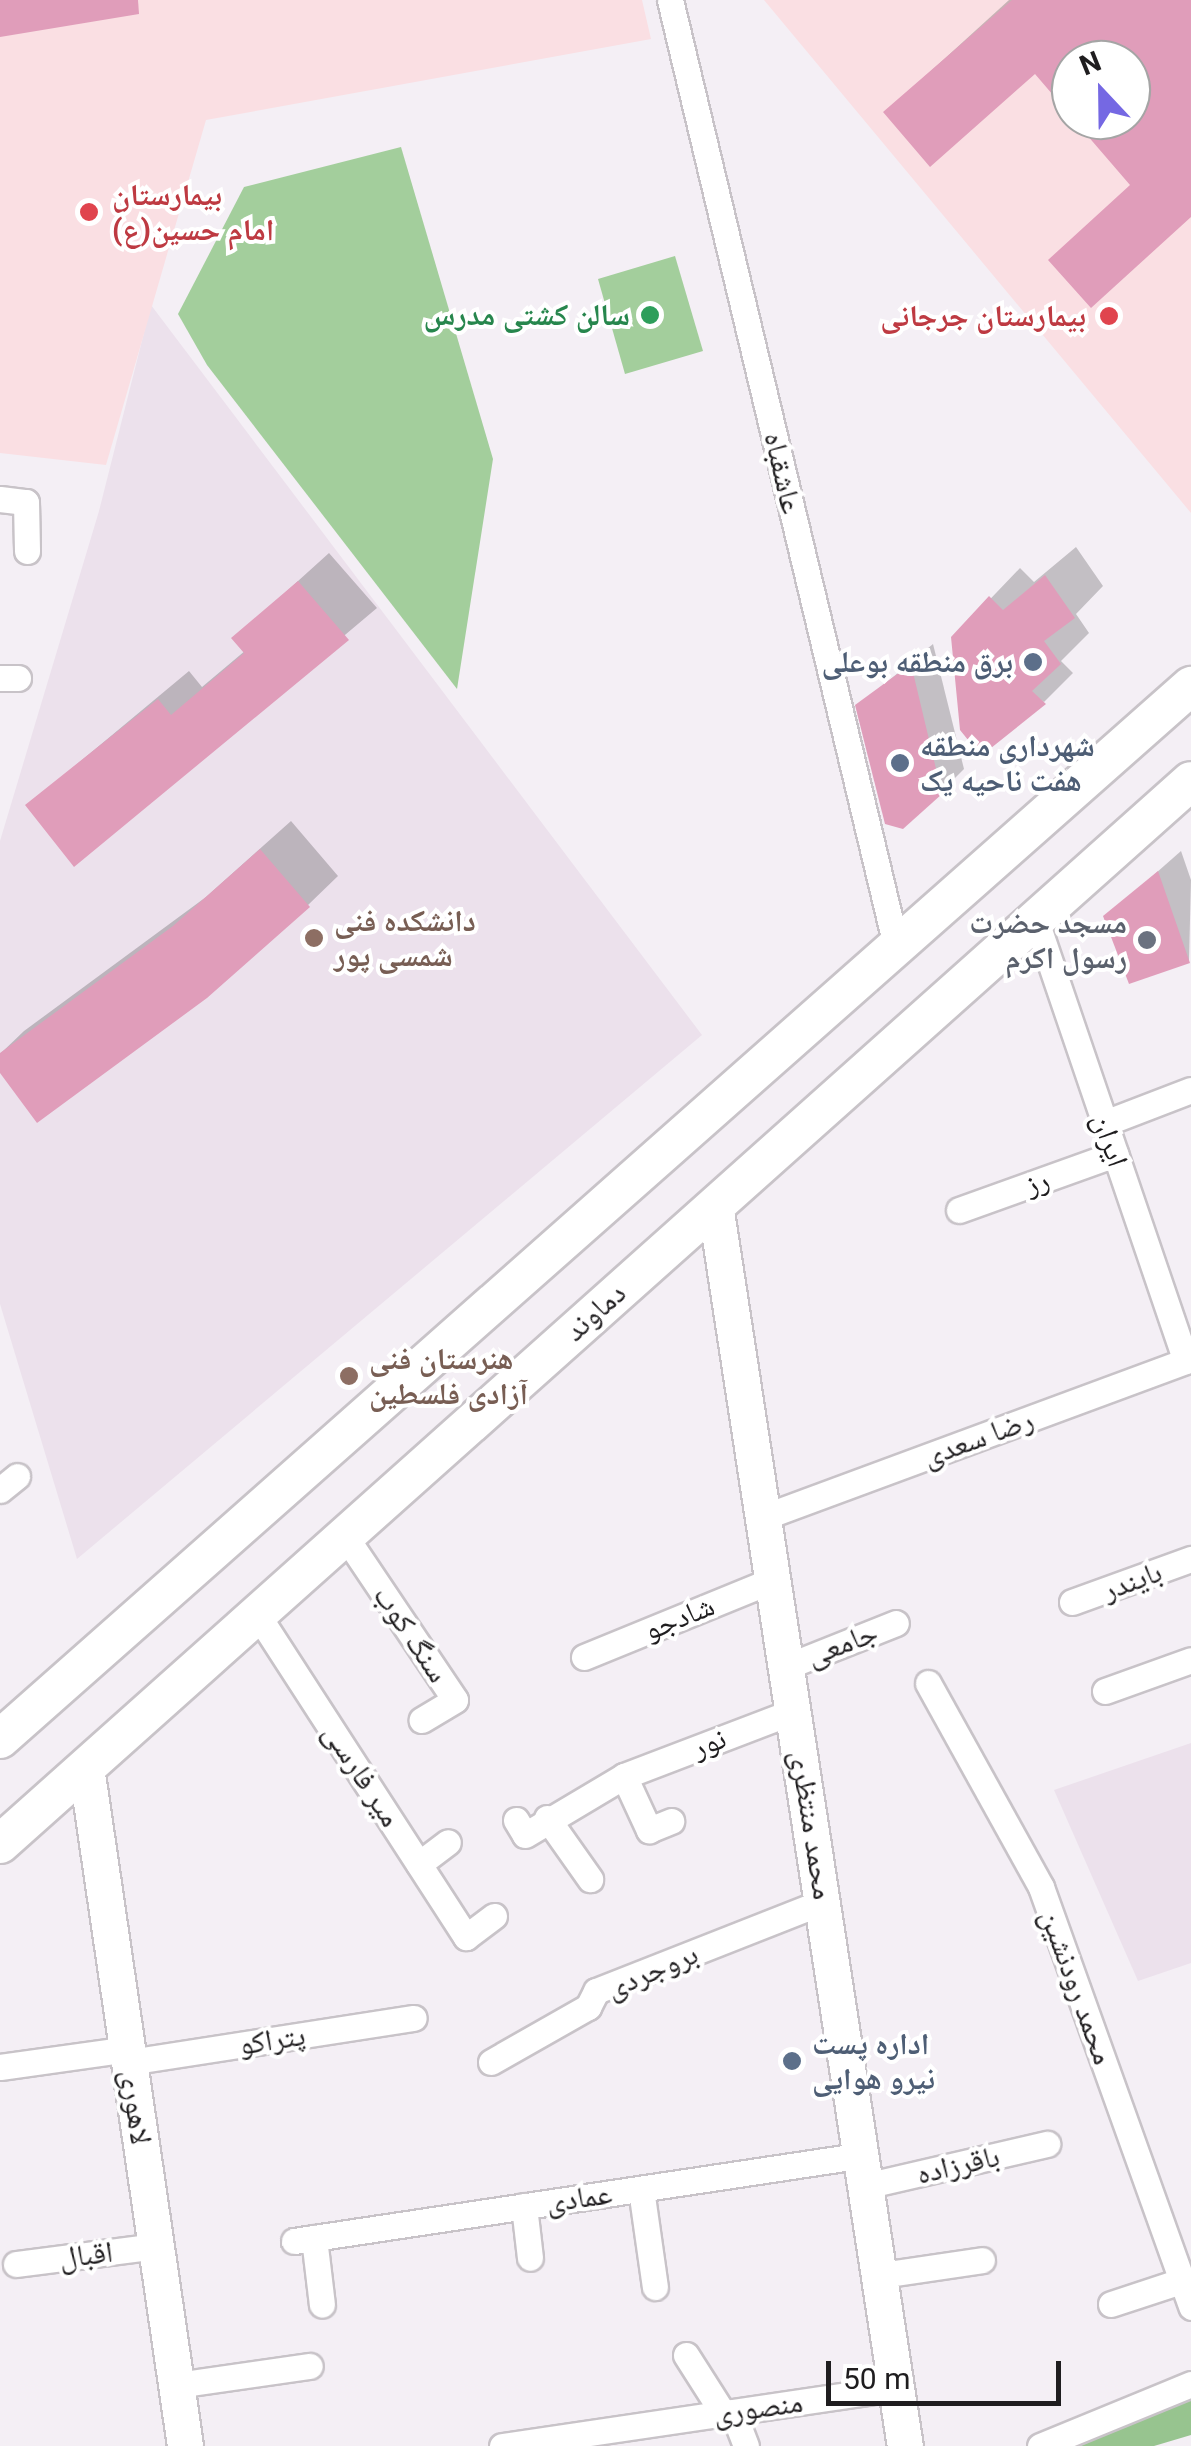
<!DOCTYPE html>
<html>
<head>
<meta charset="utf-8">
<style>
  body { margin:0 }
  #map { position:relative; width:1191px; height:2446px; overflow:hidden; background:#f4eff5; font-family:Roboto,"Noto Naskh Arabic",sans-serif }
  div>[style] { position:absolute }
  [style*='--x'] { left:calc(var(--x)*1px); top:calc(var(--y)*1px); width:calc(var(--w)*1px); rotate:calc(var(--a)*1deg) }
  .built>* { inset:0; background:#ece1ec }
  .medical>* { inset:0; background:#fadfe3 }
  .green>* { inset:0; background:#a3ce9c }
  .forest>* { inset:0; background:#97c48f }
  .shadow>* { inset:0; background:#0003 }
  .building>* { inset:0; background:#e09dba }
  .roads { filter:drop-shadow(2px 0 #c8c3c8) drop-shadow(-2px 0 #c8c3c8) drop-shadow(0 2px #c8c3c8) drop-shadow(0 -2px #c8c3c8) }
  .minor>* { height:25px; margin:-12.5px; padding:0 12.5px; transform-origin:12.5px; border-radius:12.5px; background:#fff }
  .secondary>* { height:35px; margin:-17.5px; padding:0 17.5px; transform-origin:17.5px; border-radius:17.5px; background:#fff }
  .primary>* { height:38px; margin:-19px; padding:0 19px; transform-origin:19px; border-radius:19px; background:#fff }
  .dots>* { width:28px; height:28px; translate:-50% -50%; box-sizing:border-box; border:5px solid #fff; border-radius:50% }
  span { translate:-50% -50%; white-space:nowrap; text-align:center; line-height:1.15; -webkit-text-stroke:8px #fff; paint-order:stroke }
  .health-label { font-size:30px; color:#be3a42; font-weight:700 }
  .left { translate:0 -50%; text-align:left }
  .right { translate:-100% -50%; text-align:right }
  .leisure-label { font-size:30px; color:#27864d; font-weight:700 }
  .street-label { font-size:30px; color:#1f1d1f }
  .service-label { font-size:30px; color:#4e5e75; font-weight:700 }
  .education-label { font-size:30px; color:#785e54; font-weight:700 }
  .worship-label { font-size:30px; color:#5b616d; font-weight:700 }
  .north { position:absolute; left:1051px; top:40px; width:100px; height:100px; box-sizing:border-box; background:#fff; border:2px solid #a5a5a5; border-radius:50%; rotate:338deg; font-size:28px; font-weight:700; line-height:40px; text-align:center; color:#1f1d1f }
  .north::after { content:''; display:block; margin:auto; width:35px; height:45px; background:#7568e3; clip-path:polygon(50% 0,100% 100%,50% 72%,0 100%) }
  .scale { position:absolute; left:826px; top:2361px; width:235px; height:45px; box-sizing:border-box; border:5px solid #1f1d1f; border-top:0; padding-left:12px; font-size:30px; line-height:35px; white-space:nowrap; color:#1f1d1f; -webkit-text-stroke:8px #fff; paint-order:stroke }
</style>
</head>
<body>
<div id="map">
  <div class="built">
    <div style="clip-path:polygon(151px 305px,702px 1035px,77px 1559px,0 1304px,0 841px,99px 511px)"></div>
    <div style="clip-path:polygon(1191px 1743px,1191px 1963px,1138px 1981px,1054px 1790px)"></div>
  </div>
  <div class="medical">
    <div style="clip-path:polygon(0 0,642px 0,651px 39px,206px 120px,106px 465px,0 453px)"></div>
    <div style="clip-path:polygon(evenodd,764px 0,1191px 0,1191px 513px,764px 0,1071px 60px,1131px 60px,1131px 120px,1071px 120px,1071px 60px)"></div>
  </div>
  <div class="green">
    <div style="clip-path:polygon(401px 147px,493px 459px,457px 689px,207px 365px,178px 314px,244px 187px)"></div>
    <div style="clip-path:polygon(675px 256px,703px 351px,625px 374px,598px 279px)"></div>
  </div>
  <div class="forest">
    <div style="clip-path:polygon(1191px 2400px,1191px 2435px,1154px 2446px,1068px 2446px)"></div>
  </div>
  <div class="shadow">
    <div style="clip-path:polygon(1009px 0,1191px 0,1191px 216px,1132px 183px,1078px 120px,1131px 120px,1131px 60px,1071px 60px,1071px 112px,1035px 70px,886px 112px)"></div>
    <div style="clip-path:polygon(1076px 547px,1103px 586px,1076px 614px,1089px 633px,1061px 661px,1073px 673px,1044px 702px,953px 638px,1020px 568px,1034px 582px)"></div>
    <div style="clip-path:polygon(329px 553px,377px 608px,74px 863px,28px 805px,189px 671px,202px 687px,246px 650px,235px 638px)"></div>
    <div style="clip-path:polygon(933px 644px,964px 769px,941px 792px,858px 706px)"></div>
    <div style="clip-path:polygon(291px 821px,338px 876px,308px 905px,0 1069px,0 1054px,24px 1031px,206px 897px)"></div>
    <div style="clip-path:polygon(1181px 851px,1191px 880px,1189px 961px,1106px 917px)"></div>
  </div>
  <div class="building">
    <div style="clip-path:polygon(0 0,138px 0,139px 14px,0 37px)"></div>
    <div style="clip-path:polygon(1012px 0,1191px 0,1191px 217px,1091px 308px,1048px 260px,1130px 185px,1074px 120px,1131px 120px,1131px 60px,1071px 60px,1071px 116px,1035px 74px,930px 167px,883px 112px)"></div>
    <div style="clip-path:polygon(1045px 575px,1075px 618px,1044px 641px,1061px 664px,1032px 691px,1046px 704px,981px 756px,960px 730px,951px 637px,989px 596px,1003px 610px)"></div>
    <div style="clip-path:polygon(298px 581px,349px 640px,74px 867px,25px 805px,158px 699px,171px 715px,244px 653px,231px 638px)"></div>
    <div style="clip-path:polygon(911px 664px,942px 794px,903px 829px,885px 824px,855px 705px)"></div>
    <div style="clip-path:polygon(260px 849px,310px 907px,207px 998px,37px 1123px,0 1073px,0 1053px,173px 926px)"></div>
    <div style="clip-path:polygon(1158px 871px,1190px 963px,1129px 984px,1103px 916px)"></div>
  </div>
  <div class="roads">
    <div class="minor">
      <div style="--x:670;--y:0;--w:973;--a:76.56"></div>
      <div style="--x:0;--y:499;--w:26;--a:7"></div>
      <div style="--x:26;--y:502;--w:49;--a:88.8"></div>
      <div style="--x:0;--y:678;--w:18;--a:0"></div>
      <div style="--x:1035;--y:918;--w:468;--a:71.2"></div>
      <div style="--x:1105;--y:1123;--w:92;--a:-21"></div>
      <div style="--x:959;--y:1210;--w:166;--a:-19.7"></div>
      <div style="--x:0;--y:1490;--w:22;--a:-39"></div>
      <div style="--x:764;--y:1517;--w:455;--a:-20.3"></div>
      <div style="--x:345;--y:1536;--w:197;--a:56.1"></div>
      <div style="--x:455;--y:1700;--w:39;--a:149"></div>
      <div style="--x:1072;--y:1602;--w:127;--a:-19.9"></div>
      <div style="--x:257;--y:1614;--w:385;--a:57.1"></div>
      <div style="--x:466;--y:1937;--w:35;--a:-37"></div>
      <div style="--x:584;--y:1657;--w:204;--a:-22.2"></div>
      <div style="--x:788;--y:1666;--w:116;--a:-21.7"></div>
      <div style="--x:928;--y:1683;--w:233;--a:61"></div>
      <div style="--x:1041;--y:1887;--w:446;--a:70.3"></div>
      <div style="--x:1105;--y:1691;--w:91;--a:-19.8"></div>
      <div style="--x:624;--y:1776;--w:60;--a:65.2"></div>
      <div style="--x:649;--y:1830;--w:24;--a:-22"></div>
      <div style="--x:547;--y:1818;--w:75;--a:54.8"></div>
      <div style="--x:516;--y:1820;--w:17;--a:59"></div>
      <div style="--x:525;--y:1835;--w:115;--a:-30.8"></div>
      <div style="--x:624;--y:1776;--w:182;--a:-20.9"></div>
      <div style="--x:419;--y:1864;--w:36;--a:-37"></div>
      <div style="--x:129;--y:2062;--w:288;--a:-8.8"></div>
      <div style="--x:491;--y:2062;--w:112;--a:-29.6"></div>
      <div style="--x:588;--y:2007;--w:18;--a:-63"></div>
      <div style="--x:596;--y:1991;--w:246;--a:-21.5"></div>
      <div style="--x:0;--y:2067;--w:129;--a:-8"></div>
      <div style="--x:869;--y:2185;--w:183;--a:-13"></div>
      <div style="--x:641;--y:2189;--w:99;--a:81.9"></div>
      <div style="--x:524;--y:2206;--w:52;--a:83.4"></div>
      <div style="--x:314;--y:2238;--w:67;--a:83.2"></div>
      <div style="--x:294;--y:2241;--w:576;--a:-8.58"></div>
      <div style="--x:16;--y:2264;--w:141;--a:-7.3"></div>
      <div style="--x:881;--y:2275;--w:102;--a:-8.4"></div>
      <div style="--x:1111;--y:2304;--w:74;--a:-18.2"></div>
      <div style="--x:686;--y:2355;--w:69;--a:57.5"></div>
      <div style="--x:176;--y:2385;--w:135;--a:-8.1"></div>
      <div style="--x:733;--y:2412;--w:36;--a:69"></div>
      <div style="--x:502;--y:2446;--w:398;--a:-8.4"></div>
      <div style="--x:1040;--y:2446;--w:163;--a:-22.3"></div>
    </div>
    <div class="secondary">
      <div style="--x:715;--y:1205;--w:1255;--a:81.3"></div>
      <div style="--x:86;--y:1767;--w:686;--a:81.7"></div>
    </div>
    <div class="primary">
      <div style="--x:0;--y:1739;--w:1590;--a:-41.48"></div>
      <div style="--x:0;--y:1844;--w:1596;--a:-41.75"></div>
    </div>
  </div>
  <div class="dots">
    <div style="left:89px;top:212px;background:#e0444e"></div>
    <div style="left:650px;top:315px;background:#2e9e5b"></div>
    <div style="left:1109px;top:316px;background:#e0444e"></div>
    <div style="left:1033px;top:662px;background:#5c6f8a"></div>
    <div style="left:900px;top:763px;background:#5c6f8a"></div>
    <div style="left:314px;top:938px;background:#8d6e63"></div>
    <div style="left:1147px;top:940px;background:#6b7280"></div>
    <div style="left:349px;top:1376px;background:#8d6e63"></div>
    <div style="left:792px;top:2061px;background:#5c6f8a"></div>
  </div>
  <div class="health-label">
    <span class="left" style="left:112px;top:212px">بیمارستان<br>امام حسین(ع)</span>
    <span class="right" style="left:1086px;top:316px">بیمارستان جرجانی</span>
  </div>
  <div class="leisure-label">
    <span class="right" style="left:630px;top:315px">سالن کشتی مدرس</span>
  </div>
  <div class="street-label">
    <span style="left:783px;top:473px;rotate:77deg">عاشقباه</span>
    <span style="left:1110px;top:1140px;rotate:71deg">ایران</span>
    <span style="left:1037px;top:1182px;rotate:-19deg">رز</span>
    <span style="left:595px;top:1312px;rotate:-42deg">دماوند</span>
    <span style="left:978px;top:1438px;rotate:-20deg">رضا سعدی</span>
    <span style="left:1132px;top:1581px;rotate:-20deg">بایندر</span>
    <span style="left:679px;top:1618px;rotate:-22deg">شادجو</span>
    <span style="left:411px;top:1634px;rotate:56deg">سنگ کوب</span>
    <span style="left:842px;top:1644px;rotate:-21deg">جامعی</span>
    <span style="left:709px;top:1743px;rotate:-21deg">نور</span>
    <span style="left:362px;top:1775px;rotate:57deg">میر فارسی</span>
    <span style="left:812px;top:1825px;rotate:81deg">محمد منتظری</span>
    <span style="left:652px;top:1971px;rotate:-23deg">بروجردی</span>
    <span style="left:1077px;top:1987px;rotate:70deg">محمد رودنشین</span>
    <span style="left:272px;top:2040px;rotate:-9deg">پتراکو</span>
    <span style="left:136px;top:2107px;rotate:82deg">لاهوری</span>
    <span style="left:958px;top:2165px;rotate:-13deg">باقرزاده</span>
    <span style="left:579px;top:2198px;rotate:-8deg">عمادی</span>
    <span style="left:86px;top:2255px;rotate:-7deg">اقبال</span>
    <span style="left:758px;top:2408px;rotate:-8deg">منصوری</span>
  </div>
  <div class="service-label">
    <span class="right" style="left:1013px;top:662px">برق منطقه بوعلی</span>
    <span class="left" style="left:920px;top:763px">شهرداری منطقه<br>هفت ناحیه یک</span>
    <span class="left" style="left:812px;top:2061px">اداره پست<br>نیرو هوایی</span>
  </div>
  <div class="education-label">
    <span class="left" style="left:334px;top:938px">دانشکده فنی<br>شمسی پور</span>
    <span class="left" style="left:369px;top:1376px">هنرستان فنی<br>آزادی فلسطین</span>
  </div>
  <div class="worship-label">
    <span class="right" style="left:1127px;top:940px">مسجد حضرت<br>رسول اکرم</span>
  </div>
  <div class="north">N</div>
  <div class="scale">50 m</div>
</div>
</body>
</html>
